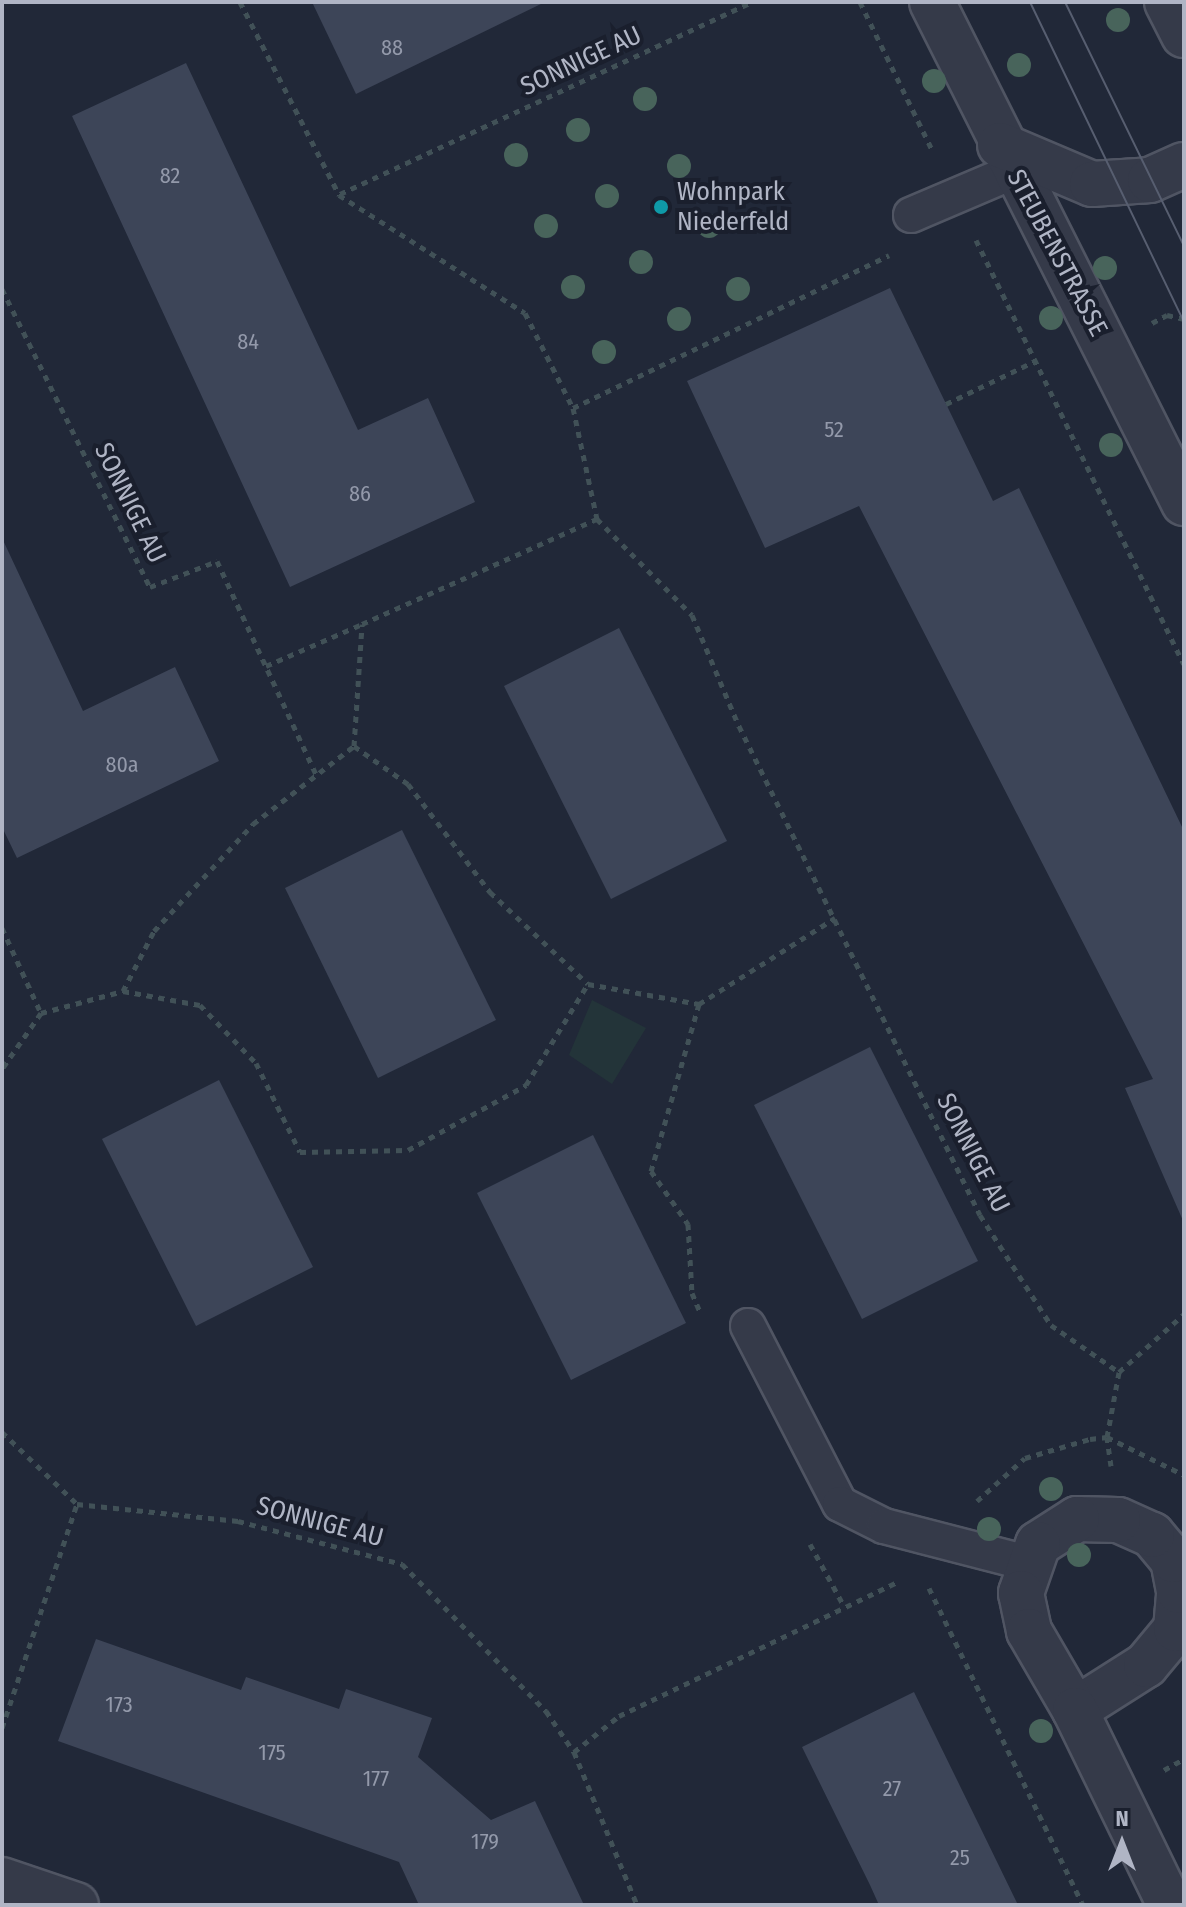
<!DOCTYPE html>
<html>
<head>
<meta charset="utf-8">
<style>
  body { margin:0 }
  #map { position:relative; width:1186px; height:1907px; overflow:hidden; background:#212838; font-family:"Fira Sans Condensed",sans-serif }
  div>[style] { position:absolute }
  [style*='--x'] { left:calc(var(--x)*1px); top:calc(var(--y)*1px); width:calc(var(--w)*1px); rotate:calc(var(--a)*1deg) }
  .green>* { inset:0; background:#233439 }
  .building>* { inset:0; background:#3d4558 }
  .path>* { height:5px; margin-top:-2.5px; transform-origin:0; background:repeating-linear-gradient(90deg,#415157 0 6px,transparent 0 12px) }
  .roads { filter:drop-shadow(2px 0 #505563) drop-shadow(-2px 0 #505563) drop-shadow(0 2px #505563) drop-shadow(0 -2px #505563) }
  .service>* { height:34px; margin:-17px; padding:0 17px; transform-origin:17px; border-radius:17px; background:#353a49 }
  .minor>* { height:44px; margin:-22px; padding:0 22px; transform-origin:22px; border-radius:22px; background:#353a49 }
  .tertiary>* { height:44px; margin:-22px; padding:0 22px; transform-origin:22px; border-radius:22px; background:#353a49 }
  .tram>* { height:2px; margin:-1px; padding:0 1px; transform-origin:1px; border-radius:1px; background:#575e70 }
  .trees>* { width:24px; height:24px; margin:-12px; border-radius:50%; background:#48645b }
  .dots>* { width:22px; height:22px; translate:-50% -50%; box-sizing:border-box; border:4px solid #1a1f2d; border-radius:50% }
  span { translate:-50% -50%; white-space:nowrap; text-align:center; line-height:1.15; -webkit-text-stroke:8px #1a1f2d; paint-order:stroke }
  .number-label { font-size:22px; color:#9399aa }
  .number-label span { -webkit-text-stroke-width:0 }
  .street-label { font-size:26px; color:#b0b5c5 }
  .poi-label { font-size:26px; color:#b0b5c5 }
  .left { translate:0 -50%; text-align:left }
  .frame { position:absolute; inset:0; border:4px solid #b0b5c5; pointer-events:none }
  .north { position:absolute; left:1082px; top:1803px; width:80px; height:80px; -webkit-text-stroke:6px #1a1f2d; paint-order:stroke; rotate:0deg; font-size:22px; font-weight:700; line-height:32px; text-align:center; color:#b0b5c5 }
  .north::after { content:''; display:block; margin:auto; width:28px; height:36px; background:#b0b5c5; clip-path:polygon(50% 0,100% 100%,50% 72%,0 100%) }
</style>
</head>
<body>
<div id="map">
  <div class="green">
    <div style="clip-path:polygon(592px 1000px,646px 1028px,612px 1084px,569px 1055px)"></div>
  </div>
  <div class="building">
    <div style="clip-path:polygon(312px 2px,545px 2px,356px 94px)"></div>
    <div style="clip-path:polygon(186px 63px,358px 430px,428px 398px,475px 502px,290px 587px,72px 116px)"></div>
    <div style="clip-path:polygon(890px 288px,993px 501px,1019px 488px,1184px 831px,1184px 1223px,1125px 1088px,1153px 1079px,859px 506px,765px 548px,687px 381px)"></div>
    <div style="clip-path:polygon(2px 538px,83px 711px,175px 667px,219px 761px,17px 858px,2px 827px)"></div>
    <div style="clip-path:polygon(619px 628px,727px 841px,611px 899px,504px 686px)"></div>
    <div style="clip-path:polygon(402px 830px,496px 1020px,378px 1078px,285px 888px)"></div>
    <div style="clip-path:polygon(870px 1047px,978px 1261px,862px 1319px,754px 1105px)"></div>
    <div style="clip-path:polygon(219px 1080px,313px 1267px,196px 1326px,102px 1139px)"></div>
    <div style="clip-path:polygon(593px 1135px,686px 1323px,571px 1380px,477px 1193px)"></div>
    <div style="clip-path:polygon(96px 1639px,241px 1690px,246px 1677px,339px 1709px,346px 1689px,432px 1718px,418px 1757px,491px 1820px,535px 1801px,584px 1905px,419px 1905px,399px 1862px,58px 1741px)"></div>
    <div style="clip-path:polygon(914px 1692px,982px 1831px,1018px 1905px,879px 1905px,870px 1885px,802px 1747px)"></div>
  </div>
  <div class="path">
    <div style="--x:240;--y:2;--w:217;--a:62.8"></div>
    <div style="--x:339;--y:195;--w:220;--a:32.4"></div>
    <div style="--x:525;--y:313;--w:106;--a:63.2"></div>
    <div style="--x:573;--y:408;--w:114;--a:77.8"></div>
    <div style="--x:860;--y:2;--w:167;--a:64"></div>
    <div style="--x:340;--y:194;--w:455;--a:-25"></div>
    <div style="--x:976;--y:240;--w:472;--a:63.9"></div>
    <div style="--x:2;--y:289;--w:333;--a:63.6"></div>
    <div style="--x:150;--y:587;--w:72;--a:-21.2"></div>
    <div style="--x:217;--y:561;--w:237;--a:65.1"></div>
    <div style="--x:1152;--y:323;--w:17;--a:-28"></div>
    <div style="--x:1167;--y:315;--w:17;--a:13"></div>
    <div style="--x:946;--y:404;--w:101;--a:-25.8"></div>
    <div style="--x:573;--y:408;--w:351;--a:-25.8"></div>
    <div style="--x:266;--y:666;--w:105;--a:-23.6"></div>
    <div style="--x:354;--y:746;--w:66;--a:35.1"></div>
    <div style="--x:408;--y:784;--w:136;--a:52.8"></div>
    <div style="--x:490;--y:892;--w:134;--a:43.2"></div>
    <div style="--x:2;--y:928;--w:94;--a:65.4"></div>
    <div style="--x:41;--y:1013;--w:68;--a:124.9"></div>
    <div style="--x:123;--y:991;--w:68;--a:-62.7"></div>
    <div style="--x:154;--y:931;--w:146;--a:-47.2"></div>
    <div style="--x:253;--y:824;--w:128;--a:-37.7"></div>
    <div style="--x:354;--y:746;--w:122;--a:-86.2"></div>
    <div style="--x:362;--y:624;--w:257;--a:-24.1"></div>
    <div style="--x:597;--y:519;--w:135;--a:45.3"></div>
    <div style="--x:692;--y:615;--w:121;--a:67.1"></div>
    <div style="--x:739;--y:726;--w:545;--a:63.76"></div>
    <div style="--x:980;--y:1215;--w:131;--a:57.2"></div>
    <div style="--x:1051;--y:1325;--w:83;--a:34.7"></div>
    <div style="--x:699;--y:1004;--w:174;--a:106"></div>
    <div style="--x:651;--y:1171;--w:65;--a:55.1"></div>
    <div style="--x:688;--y:1224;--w:69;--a:86.7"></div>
    <div style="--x:692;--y:1293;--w:23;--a:67"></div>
    <div style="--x:41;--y:1013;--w:85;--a:-15"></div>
    <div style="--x:123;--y:991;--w:78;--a:10.3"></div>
    <div style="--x:200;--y:1005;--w:81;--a:46"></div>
    <div style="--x:256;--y:1063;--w:99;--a:63.7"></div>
    <div style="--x:300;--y:1152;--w:108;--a:-1.1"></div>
    <div style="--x:408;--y:1150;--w:135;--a:-28.8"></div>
    <div style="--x:526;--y:1085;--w:119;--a:-58.5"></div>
    <div style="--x:588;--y:984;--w:113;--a:10.2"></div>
    <div style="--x:699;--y:1004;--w:161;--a:-32.3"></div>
    <div style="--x:2;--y:1432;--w:104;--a:43.8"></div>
    <div style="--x:77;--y:1504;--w:162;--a:6"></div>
    <div style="--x:238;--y:1521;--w:170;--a:14.7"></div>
    <div style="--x:402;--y:1564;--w:206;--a:45.6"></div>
    <div style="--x:546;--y:1711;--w:50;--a:55.7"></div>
    <div style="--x:574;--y:1752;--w:165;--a:67.6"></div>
    <div style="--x:1111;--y:1466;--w:29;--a:-98"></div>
    <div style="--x:1107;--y:1437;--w:66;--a:-79.5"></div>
    <div style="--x:1119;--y:1372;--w:87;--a:-41.7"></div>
    <div style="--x:977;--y:1501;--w:64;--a:-41.9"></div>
    <div style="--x:1025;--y:1458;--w:68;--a:-16.3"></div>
    <div style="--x:1090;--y:1439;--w:17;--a:-7"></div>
    <div style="--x:1107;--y:1437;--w:86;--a:26.3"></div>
    <div style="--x:810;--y:1544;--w:71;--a:61.3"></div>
    <div style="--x:929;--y:1588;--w:352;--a:64.1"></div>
    <div style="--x:2;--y:1728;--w:236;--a:-71.5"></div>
    <div style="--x:574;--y:1752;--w:58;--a:-38.7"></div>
    <div style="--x:619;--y:1716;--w:310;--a:-25.7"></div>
    <div style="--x:1164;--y:1770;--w:23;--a:-29"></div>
  </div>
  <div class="roads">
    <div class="service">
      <div style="--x:911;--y:215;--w:112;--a:-23.1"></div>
      <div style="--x:748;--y:1326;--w:200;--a:62.7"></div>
      <div style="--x:840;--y:1504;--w:49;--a:26.6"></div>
      <div style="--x:884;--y:1526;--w:152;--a:14.5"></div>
    </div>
    <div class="minor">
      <div style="--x:1075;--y:1710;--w:84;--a:-32.4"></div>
      <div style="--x:1146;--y:1665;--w:47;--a:-50.2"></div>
      <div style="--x:1176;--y:1629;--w:38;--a:-85"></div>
      <div style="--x:1179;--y:1591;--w:32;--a:-101"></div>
      <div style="--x:1173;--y:1560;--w:33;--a:-130"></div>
      <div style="--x:1152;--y:1535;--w:37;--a:-156"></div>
      <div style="--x:1118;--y:1520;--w:41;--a:-178.6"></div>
      <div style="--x:1077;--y:1519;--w:46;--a:147.3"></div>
      <div style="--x:1038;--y:1544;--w:52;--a:109.1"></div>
      <div style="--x:1021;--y:1593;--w:39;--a:78"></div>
      <div style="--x:1029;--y:1631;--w:91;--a:59.8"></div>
      <div style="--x:1075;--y:1710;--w:217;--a:64"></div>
      <div style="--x:2;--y:1880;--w:78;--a:18.7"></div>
    </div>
    <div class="tertiary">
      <div style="--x:932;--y:2;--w:561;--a:63.3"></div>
      <div style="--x:1167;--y:2;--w:37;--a:63"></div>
      <div style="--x:1000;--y:145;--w:100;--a:23"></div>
      <div style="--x:1092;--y:184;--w:58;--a:-3.9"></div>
      <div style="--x:1150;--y:180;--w:37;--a:-24"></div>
    </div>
  </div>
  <div class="tram">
    <div style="--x:1030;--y:2;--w:355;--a:64.3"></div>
    <div style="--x:1065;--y:2;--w:271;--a:64"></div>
  </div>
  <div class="trees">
    <div style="left:1118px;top:20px"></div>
    <div style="left:1019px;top:65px"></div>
    <div style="left:934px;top:81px"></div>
    <div style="left:645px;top:99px"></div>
    <div style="left:578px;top:130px"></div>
    <div style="left:516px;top:155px"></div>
    <div style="left:679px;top:166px"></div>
    <div style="left:607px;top:196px"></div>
    <div style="left:546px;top:226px"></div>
    <div style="left:709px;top:226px"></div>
    <div style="left:641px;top:262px"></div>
    <div style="left:1105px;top:268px"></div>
    <div style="left:573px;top:287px"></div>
    <div style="left:738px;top:289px"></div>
    <div style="left:1051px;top:318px"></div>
    <div style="left:679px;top:319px"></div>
    <div style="left:604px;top:352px"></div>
    <div style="left:1111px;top:445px"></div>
    <div style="left:1051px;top:1489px"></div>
    <div style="left:989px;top:1529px"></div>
    <div style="left:1079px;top:1555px"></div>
    <div style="left:1041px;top:1731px"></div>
  </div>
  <div class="dots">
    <div style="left:661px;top:207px;background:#0f9aa8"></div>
  </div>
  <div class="number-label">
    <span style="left:392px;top:48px">88</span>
    <span style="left:170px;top:176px">82</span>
    <span style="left:248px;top:342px">84</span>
    <span style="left:834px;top:430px">52</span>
    <span style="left:360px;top:494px">86</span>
    <span style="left:122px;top:765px">80a</span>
    <span style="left:119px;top:1705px">173</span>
    <span style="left:272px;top:1753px">175</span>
    <span style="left:376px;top:1779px">177</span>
    <span style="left:892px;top:1789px">27</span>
    <span style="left:485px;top:1842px">179</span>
    <span style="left:960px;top:1858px">25</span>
  </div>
  <div class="street-label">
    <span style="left:581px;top:61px;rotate:-25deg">SONNIGE AU</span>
    <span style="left:1057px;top:253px;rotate:62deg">STEUBENSTRASSE</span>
    <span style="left:130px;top:503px;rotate:64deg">SONNIGE AU</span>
    <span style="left:973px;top:1153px;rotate:63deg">SONNIGE AU</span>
    <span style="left:320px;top:1522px;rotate:15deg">SONNIGE AU</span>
  </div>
  <div class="poi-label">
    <span class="left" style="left:677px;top:207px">Wohnpark<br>Niederfeld</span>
  </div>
  <div class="frame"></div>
  <div class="north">N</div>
</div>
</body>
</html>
